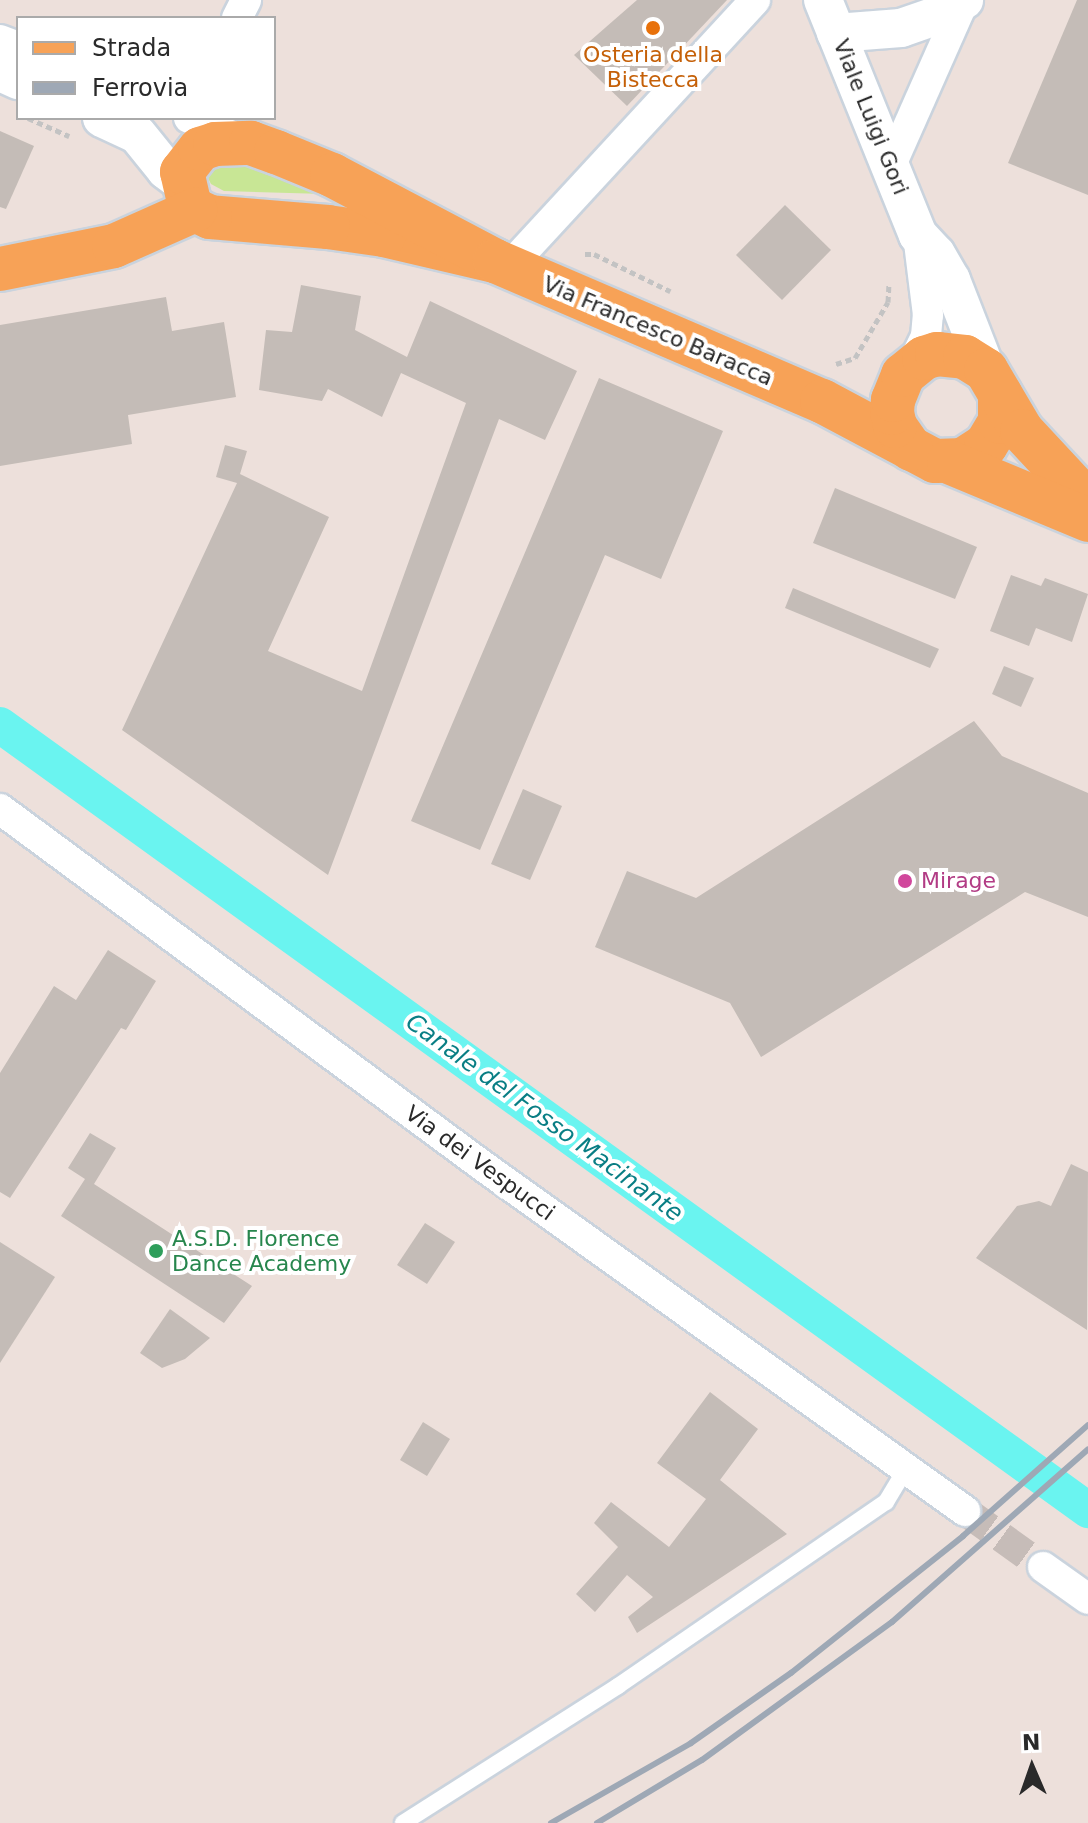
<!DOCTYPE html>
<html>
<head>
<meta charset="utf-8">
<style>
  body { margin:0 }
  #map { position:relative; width:1088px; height:1823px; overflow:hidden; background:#ede0db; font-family:"DejaVu Sans",sans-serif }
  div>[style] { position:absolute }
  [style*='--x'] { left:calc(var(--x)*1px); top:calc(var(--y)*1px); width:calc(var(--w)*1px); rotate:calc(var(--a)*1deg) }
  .green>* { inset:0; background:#c8e695 }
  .canal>* { height:36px; margin:-18px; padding:0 18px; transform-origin:18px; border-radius:18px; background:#6af4f0 }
  .building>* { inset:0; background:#c4bcb7 }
  .minor-tunnel>* { height:30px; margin-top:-15px; transform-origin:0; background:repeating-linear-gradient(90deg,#c6bcb8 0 30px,transparent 0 45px) }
  .path>* { height:5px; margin-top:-2.5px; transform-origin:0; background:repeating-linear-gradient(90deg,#c3c3c3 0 6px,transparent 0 10px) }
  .roads { filter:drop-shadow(2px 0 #cad3dd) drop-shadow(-2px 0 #cad3dd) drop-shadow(0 2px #cad3dd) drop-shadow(0 -2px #cad3dd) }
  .service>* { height:16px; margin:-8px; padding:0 8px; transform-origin:8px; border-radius:8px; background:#fff }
  .minor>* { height:30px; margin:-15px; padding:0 15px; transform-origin:15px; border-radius:15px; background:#fff }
  .tertiary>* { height:38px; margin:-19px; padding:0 19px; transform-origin:19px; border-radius:19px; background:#fff }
  .primary>* { height:44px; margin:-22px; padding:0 22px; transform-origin:22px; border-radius:22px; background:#f7a257 }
  .rail>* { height:6px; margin:-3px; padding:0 3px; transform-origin:3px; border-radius:3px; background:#9ea8b5 }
  .dots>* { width:22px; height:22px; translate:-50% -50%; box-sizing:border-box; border:4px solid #fff; border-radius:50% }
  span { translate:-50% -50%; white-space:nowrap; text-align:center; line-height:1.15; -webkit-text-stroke:8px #fff; paint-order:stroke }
  .food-label { font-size:22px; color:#c56008 }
  .street-label { font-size:22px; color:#2a2a2a }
  .hotel-label { font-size:22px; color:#b23c85 }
  .left { translate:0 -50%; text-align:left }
  .leisure-label { font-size:22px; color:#27864d }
  .water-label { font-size:24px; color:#097e84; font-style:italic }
  .legend { position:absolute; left:16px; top:16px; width:260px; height:104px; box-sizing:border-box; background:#fff; border:2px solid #aaa; margin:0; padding:10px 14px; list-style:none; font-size:24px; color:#2a2a2a }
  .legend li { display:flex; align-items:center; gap:16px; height:40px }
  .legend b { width:40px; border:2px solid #aaa }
  .north { position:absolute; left:992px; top:1727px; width:80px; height:80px; -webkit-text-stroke:6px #fff; paint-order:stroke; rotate:358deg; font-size:22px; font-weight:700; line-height:32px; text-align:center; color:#2a2a2a }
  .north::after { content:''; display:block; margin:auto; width:28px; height:36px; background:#2a2a2a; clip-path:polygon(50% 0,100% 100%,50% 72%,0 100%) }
</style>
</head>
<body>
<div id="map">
  <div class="green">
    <div style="clip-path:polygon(225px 153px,325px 194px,224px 191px,211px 184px,205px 172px)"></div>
  </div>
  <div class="canal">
    <div style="--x:0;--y:725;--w:1342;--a:35.81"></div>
  </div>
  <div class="building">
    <div style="clip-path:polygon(637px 0,727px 0,627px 106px,574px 55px)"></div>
    <div style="clip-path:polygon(1077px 0,1088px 0,1088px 195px,1008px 163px)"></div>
    <div style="clip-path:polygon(0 131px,34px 146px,6px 209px,0 207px)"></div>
    <div style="clip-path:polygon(785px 205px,831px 250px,782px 300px,736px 255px)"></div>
    <div style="clip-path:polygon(301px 285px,361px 296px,355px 330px,407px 357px,430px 301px,577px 371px,545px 440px,499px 419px,328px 875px,122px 730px,237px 483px,216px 477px,225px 445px,247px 451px,240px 474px,329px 517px,268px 651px,362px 691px,466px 403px,401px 373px,382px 417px,328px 389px,322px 401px,259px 390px,266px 330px,292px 332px)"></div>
    <div style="clip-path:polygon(166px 297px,172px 331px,224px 322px,236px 397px,128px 415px,132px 444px,0 466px,0 325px)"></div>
    <div style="clip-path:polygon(599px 378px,723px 431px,661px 579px,605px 555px,480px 850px,411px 821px)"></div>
    <div style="clip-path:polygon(835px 488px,977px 547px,955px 599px,813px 543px)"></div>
    <div style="clip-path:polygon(1011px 575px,1041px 586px,1045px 578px,1088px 594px,1072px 642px,1036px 628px,1029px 646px,990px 631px)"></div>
    <div style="clip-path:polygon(793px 588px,939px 649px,930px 668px,785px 608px)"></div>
    <div style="clip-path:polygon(1004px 666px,1034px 678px,1021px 707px,992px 694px)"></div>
    <div style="clip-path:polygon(974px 721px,1002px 756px,1088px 793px,1088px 917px,1025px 892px,761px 1057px,730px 1003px,595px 947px,627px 871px,696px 898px)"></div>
    <div style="clip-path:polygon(523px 789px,562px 806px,530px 880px,491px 864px)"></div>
    <div style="clip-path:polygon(108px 950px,156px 981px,126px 1030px,121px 1028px,10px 1198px,0 1192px,0 1073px,54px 986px,76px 1000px)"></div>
    <div style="clip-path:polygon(90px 1133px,116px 1148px,94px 1184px,252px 1286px,224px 1323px,61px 1216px,85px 1179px,68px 1168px)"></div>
    <div style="clip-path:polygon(1071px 1164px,1088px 1172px,1087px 1330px,976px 1258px,1017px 1206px,1039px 1201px,1051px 1206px)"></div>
    <div style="clip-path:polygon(425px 1223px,455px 1242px,427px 1284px,397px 1265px)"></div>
    <div style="clip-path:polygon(0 1242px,55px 1277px,0 1363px)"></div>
    <div style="clip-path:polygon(170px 1309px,210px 1338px,185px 1359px,162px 1368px,140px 1353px)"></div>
    <div style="clip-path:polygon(710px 1392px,758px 1429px,720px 1480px,787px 1534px,637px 1633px,628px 1617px,653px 1597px,627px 1575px,595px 1612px,576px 1594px,618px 1547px,594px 1523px,611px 1502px,669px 1547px,706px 1499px,657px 1463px)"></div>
    <div style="clip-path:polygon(423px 1422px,450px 1439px,427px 1476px,400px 1460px)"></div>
  </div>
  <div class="minor-tunnel">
    <div style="--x:965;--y:1511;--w:96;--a:35.7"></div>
  </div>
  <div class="path">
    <div style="--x:28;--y:118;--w:45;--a:23.7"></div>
    <div style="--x:585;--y:254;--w:9;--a:0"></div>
    <div style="--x:594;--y:254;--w:85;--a:26"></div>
    <div style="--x:836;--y:364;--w:20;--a:-18"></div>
    <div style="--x:855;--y:358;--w:65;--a:-59.5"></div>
    <div style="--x:888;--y:302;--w:17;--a:-87"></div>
  </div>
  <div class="roads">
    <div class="service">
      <div style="--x:403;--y:1823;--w:255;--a:-32.5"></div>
      <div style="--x:618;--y:1686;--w:325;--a:-34.5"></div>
      <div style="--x:886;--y:1502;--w:39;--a:-59"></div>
    </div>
    <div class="minor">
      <div style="--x:237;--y:18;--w:20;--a:-63"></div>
      <div style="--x:0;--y:40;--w:19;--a:21"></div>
      <div style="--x:189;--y:118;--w:57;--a:22.5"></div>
      <div style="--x:891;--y:165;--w:180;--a:-66.1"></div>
      <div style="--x:509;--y:267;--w:363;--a:-47.3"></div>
      <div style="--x:912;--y:365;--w:32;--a:-64"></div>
      <div style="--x:926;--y:336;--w:21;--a:-85"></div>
      <div style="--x:928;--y:315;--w:81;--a:-97.1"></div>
      <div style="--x:0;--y:809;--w:601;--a:36.47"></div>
      <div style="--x:483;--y:1166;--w:593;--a:35.59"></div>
      <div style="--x:1043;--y:1567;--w:55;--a:35.4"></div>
    </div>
    <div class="tertiary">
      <div style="--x:823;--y:0;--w:253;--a:68"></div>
      <div style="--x:918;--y:235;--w:26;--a:47"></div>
      <div style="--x:936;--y:254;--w:30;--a:60"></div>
      <div style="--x:951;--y:280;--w:97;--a:68.7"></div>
      <div style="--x:836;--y:33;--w:65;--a:-4.4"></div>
      <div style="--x:901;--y:28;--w:46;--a:-19.2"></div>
      <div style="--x:944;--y:13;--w:24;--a:-33"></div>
      <div style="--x:0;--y:72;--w:20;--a:24"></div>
      <div style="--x:102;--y:118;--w:38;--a:25"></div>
      <div style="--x:137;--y:134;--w:46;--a:51.1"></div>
      <div style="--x:166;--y:170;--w:20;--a:37"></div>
    </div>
    <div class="primary">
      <div style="--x:495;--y:261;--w:114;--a:-166.8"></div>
      <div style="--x:384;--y:235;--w:57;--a:-171.9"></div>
      <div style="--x:328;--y:227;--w:118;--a:-175.2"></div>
      <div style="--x:210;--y:217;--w:17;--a:-155"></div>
      <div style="--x:195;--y:210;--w:10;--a:-127"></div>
      <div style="--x:189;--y:202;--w:31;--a:-103"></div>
      <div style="--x:182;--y:172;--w:29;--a:-52"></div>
      <div style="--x:200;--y:149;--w:16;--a:-18"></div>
      <div style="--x:215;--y:144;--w:36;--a:-2"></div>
      <div style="--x:251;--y:143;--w:27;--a:20"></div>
      <div style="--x:276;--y:152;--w:61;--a:22.3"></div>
      <div style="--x:332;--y:175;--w:184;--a:27.8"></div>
      <div style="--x:495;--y:261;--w:356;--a:23.2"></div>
      <div style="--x:822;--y:401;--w:128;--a:28"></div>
      <div style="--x:935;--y:461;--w:28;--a:-2"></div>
      <div style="--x:963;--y:460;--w:27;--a:-33"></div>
      <div style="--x:986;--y:445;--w:27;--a:-59"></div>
      <div style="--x:1000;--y:422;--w:28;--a:-90"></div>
      <div style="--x:0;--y:269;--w:116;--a:-11.4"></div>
      <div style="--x:114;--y:246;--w:89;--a:-24"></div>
      <div style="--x:911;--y:449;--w:28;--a:-125"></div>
      <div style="--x:895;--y:426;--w:13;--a:-103"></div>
      <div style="--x:892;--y:413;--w:13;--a:-86"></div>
      <div style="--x:893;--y:400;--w:27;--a:-68"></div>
      <div style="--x:903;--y:375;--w:27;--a:-39"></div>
      <div style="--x:924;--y:358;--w:14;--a:-17"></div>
      <div style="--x:937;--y:354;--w:28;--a:6"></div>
      <div style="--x:965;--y:357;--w:25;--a:32"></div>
      <div style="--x:986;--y:370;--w:71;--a:59.5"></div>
      <div style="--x:1022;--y:431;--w:97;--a:47.1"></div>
      <div style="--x:949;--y:462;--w:151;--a:22.6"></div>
    </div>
  </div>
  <div class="rail">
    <div style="--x:551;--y:1823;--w:161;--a:-29.7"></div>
    <div style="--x:691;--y:1743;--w:122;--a:-35"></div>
    <div style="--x:791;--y:1673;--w:220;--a:-38.5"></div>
    <div style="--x:963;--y:1536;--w:167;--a:-41.6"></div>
    <div style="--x:597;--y:1823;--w:122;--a:-31"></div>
    <div style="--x:702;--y:1760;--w:235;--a:-36"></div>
    <div style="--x:892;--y:1622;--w:261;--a:-41.4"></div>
  </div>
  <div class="dots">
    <div style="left:653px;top:28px;background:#e8710a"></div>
    <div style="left:905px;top:881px;background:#d1479c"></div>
    <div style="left:156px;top:1251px;background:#2e9e5b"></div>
  </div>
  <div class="food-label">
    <span style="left:653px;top:67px">Osteria della<br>Bistecca</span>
  </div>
  <div class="street-label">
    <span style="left:871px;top:117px;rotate:68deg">Viale Luigi Gori</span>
    <span style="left:658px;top:331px;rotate:23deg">Via Francesco Baracca</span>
    <span style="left:480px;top:1163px;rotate:36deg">Via dei Vespucci</span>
  </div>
  <div class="hotel-label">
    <span class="left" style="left:921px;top:881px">Mirage</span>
  </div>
  <div class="leisure-label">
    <span class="left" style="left:172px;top:1251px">A.S.D. Florence<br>Dance Academy</span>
  </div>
  <div class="water-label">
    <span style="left:544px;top:1118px;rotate:36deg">Canale del Fosso Macinante</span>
  </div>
  <ul class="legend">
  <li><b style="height:10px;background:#f7a257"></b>Strada</li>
  <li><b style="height:10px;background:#9ea8b5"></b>Ferrovia</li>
  </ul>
  <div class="north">N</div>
</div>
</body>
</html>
